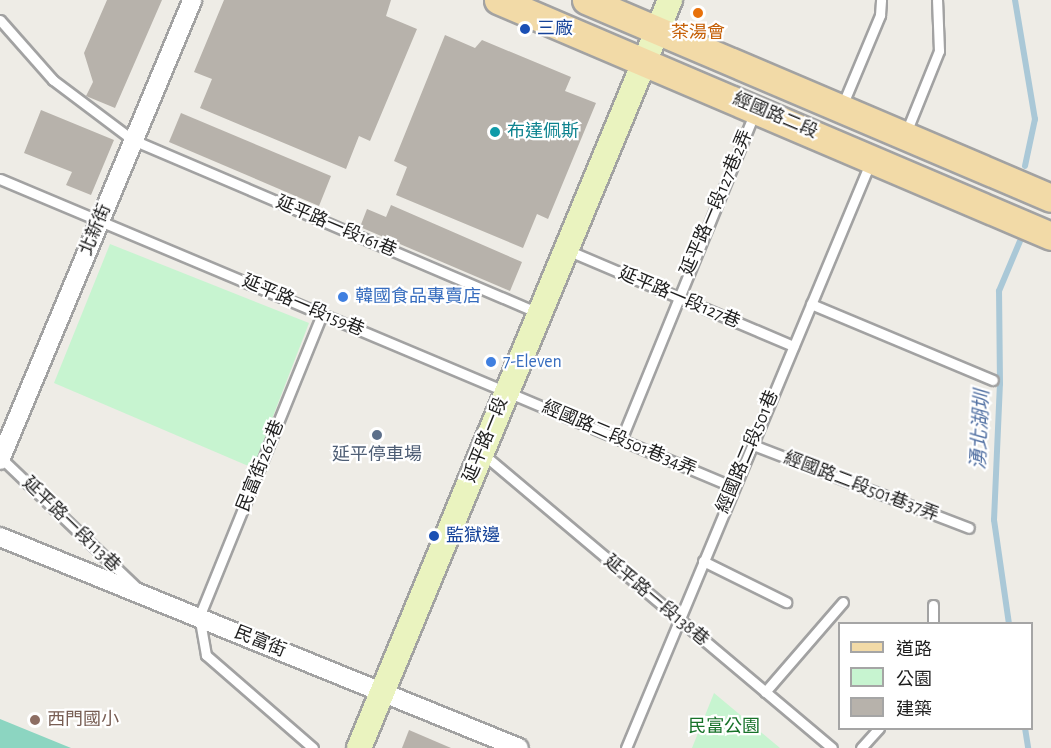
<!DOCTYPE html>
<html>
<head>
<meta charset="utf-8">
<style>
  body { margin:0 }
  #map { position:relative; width:1051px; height:748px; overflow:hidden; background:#eeece6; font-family:"Alegreya Sans","Noto Sans TC",sans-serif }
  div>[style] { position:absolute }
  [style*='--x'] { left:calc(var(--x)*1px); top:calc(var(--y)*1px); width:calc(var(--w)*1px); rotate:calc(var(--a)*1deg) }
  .park>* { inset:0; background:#c7f4d0 }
  .pitch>* { inset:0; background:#8cd5c1 }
  .stream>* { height:6px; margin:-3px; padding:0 3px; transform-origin:3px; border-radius:3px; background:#aac8d7 }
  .building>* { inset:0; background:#b7b2ab }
  .roads { filter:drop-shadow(2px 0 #a2a2a2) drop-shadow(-2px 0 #a2a2a2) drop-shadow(0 2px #a2a2a2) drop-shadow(0 -2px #a2a2a2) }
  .lane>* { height:9px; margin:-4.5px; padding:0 4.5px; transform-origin:4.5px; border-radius:4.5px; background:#fff }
  .street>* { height:18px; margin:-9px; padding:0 9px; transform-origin:9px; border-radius:9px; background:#fff }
  .secondary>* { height:24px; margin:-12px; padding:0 12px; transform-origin:12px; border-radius:12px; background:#eaf3bf }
  .primary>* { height:27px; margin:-13.5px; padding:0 13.5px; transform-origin:13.5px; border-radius:13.5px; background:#f2daa7 }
  .dots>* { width:16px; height:16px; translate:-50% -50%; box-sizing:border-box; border:3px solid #fff; border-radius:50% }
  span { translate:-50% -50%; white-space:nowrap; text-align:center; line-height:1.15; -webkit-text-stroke:4.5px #fff; paint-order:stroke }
  .transit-label { font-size:18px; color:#164399 }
  .left { translate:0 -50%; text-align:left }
  .food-label { font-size:18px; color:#c56008 }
  .street-label { font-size:18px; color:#1e1e1e }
  .culture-label { font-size:18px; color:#0d838f }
  .shop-label { font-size:18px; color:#366cbe }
  .service-label { font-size:18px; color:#4e5e75 }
  .education-label { font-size:18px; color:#785e54 }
  .park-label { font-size:18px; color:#177229 }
  .water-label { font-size:20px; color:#5573a4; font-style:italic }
  .legend { position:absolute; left:838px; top:622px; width:195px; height:108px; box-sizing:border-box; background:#fff; border:2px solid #a5a5a5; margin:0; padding:8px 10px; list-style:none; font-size:18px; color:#1e1e1e }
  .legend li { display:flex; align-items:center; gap:12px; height:30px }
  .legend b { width:30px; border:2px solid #a5a5a5 }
</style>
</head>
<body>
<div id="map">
  <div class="park">
    <div style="clip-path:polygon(110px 244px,309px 323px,253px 468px,54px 383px)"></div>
    <div style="clip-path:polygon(714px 693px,780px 748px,692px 748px)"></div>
  </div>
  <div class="pitch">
    <div style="clip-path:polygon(0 719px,71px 748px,0 748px)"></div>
  </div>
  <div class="stream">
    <div style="--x:1015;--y:0;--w:121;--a:80.5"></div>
    <div style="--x:1035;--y:119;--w:48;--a:102"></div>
    <div style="--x:1009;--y:624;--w:105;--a:-98.2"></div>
    <div style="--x:994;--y:520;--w:136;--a:-87.5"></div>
    <div style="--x:1000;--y:384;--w:93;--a:-90.6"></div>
    <div style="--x:999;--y:291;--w:54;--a:-67.2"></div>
    <div style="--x:1025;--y:728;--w:20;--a:81"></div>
  </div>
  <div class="building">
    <div style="clip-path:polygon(107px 0,162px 0,115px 108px,86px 96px,93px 82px,84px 53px)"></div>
    <div style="clip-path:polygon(224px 0,391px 0,386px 16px,417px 29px,370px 141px,359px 136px,346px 169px,200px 108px,212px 79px,194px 72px)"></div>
    <div style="clip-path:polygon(445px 35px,475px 48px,482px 40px,571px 77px,565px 91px,596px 103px,548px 219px,537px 214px,523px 248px,396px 195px,407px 167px,394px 161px)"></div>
    <div style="clip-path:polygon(41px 110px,114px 140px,91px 195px,66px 185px,72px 172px,24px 153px)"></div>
    <div style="clip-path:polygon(181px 113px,331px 176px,319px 206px,169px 142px)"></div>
    <div style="clip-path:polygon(391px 205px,522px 262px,510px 291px,360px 227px,367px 209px,386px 217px)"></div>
    <div style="clip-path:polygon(409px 730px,451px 748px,402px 748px)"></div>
  </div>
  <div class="roads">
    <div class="lane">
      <div style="--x:0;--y:20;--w:80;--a:48.5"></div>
      <div style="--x:53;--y:80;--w:100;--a:36.9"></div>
      <div style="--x:133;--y:140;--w:441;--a:23.1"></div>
      <div style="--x:842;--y:106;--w:99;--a:-67.3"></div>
      <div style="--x:880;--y:15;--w:15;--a:-86"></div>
      <div style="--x:905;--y:135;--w:91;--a:-68"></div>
      <div style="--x:939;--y:51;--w:51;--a:-92.2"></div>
      <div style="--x:0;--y:179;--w:795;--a:22.79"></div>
      <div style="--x:567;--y:250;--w:246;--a:23"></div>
      <div style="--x:811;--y:304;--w:197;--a:22.7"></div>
      <div style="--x:621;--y:440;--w:354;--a:-67.8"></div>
      <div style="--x:753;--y:445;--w:231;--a:21"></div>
      <div style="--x:483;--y:454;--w:456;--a:40.1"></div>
      <div style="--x:0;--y:457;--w:190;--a:43.7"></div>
      <div style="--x:703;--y:561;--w:93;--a:26.3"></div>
      <div style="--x:933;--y:605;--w:19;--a:90"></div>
      <div style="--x:765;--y:692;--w:119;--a:-49.1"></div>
      <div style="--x:313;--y:748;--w:142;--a:-139"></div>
      <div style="--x:206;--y:655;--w:39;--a:-100"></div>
      <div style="--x:199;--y:617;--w:327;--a:-67.9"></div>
      <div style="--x:626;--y:748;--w:636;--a:-67.35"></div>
      <div style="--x:861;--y:748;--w:27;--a:-48"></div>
    </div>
    <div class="street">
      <div style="--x:0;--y:460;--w:498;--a:-67.3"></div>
      <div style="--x:0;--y:537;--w:560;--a:22.12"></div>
    </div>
    <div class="secondary">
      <div style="--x:359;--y:748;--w:810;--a:-67.42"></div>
    </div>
    <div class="primary">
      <div style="--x:498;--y:0;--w:601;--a:23.11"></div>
      <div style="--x:586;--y:0;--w:505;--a:23.06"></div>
    </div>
  </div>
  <div class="dots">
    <div style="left:698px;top:13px;background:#e8710a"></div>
    <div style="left:525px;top:29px;background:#1a4fb4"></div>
    <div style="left:495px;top:132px;background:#0f9aa8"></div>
    <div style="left:343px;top:297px;background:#3f7fe0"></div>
    <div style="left:491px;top:362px;background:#3f7fe0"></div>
    <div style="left:377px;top:435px;background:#5c6f8a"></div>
    <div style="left:434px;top:536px;background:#1a4fb4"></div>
    <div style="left:35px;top:720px;background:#8d6e63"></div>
  </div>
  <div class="transit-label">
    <span class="left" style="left:537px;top:29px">三廠</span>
    <span class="left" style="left:446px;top:536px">監獄邊</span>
  </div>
  <div class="food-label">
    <span style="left:698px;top:33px">茶湯會</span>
  </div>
  <div class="street-label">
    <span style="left:775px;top:116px;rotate:23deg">經國路二段</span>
    <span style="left:717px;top:203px;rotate:-67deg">延平路一段127巷2弄</span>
    <span style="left:336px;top:227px;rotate:23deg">延平路一段161巷</span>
    <span style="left:96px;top:230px;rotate:-67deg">北新街</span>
    <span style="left:679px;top:298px;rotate:23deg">延平路一段127巷</span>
    <span style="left:303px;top:306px;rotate:23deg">延平路一段159巷</span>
    <span style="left:619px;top:439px;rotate:23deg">經國路二段501巷34弄</span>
    <span style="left:486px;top:440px;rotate:-68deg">延平路一段</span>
    <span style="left:748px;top:452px;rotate:-67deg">經國路二段501巷</span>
    <span style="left:261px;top:466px;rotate:-68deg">民富街262巷</span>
    <span style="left:861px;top:487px;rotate:21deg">經國路二段501巷37弄</span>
    <span style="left:71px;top:525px;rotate:44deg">延平路一段113巷</span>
    <span style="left:656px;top:601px;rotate:40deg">延平路一段138巷</span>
    <span style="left:260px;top:642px;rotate:22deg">民富街</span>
  </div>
  <div class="culture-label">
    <span class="left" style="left:507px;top:132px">布達佩斯</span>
  </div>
  <div class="shop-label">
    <span class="left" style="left:355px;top:297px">韓國食品專賣店</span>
    <span class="left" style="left:503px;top:362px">7-Eleven</span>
  </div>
  <div class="service-label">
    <span style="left:377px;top:455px">延平停車場</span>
  </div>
  <div class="education-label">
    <span class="left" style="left:47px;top:720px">西門國小</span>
  </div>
  <div class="park-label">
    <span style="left:724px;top:727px">民富公園</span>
  </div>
  <div class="water-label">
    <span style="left:981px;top:430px;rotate:-87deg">湧北湖圳</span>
  </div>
  <ul class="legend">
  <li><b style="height:8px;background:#f2daa7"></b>道路</li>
  <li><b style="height:16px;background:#c7f4d0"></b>公園</li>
  <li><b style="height:16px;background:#b7b2ab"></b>建築</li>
  </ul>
</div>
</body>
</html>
